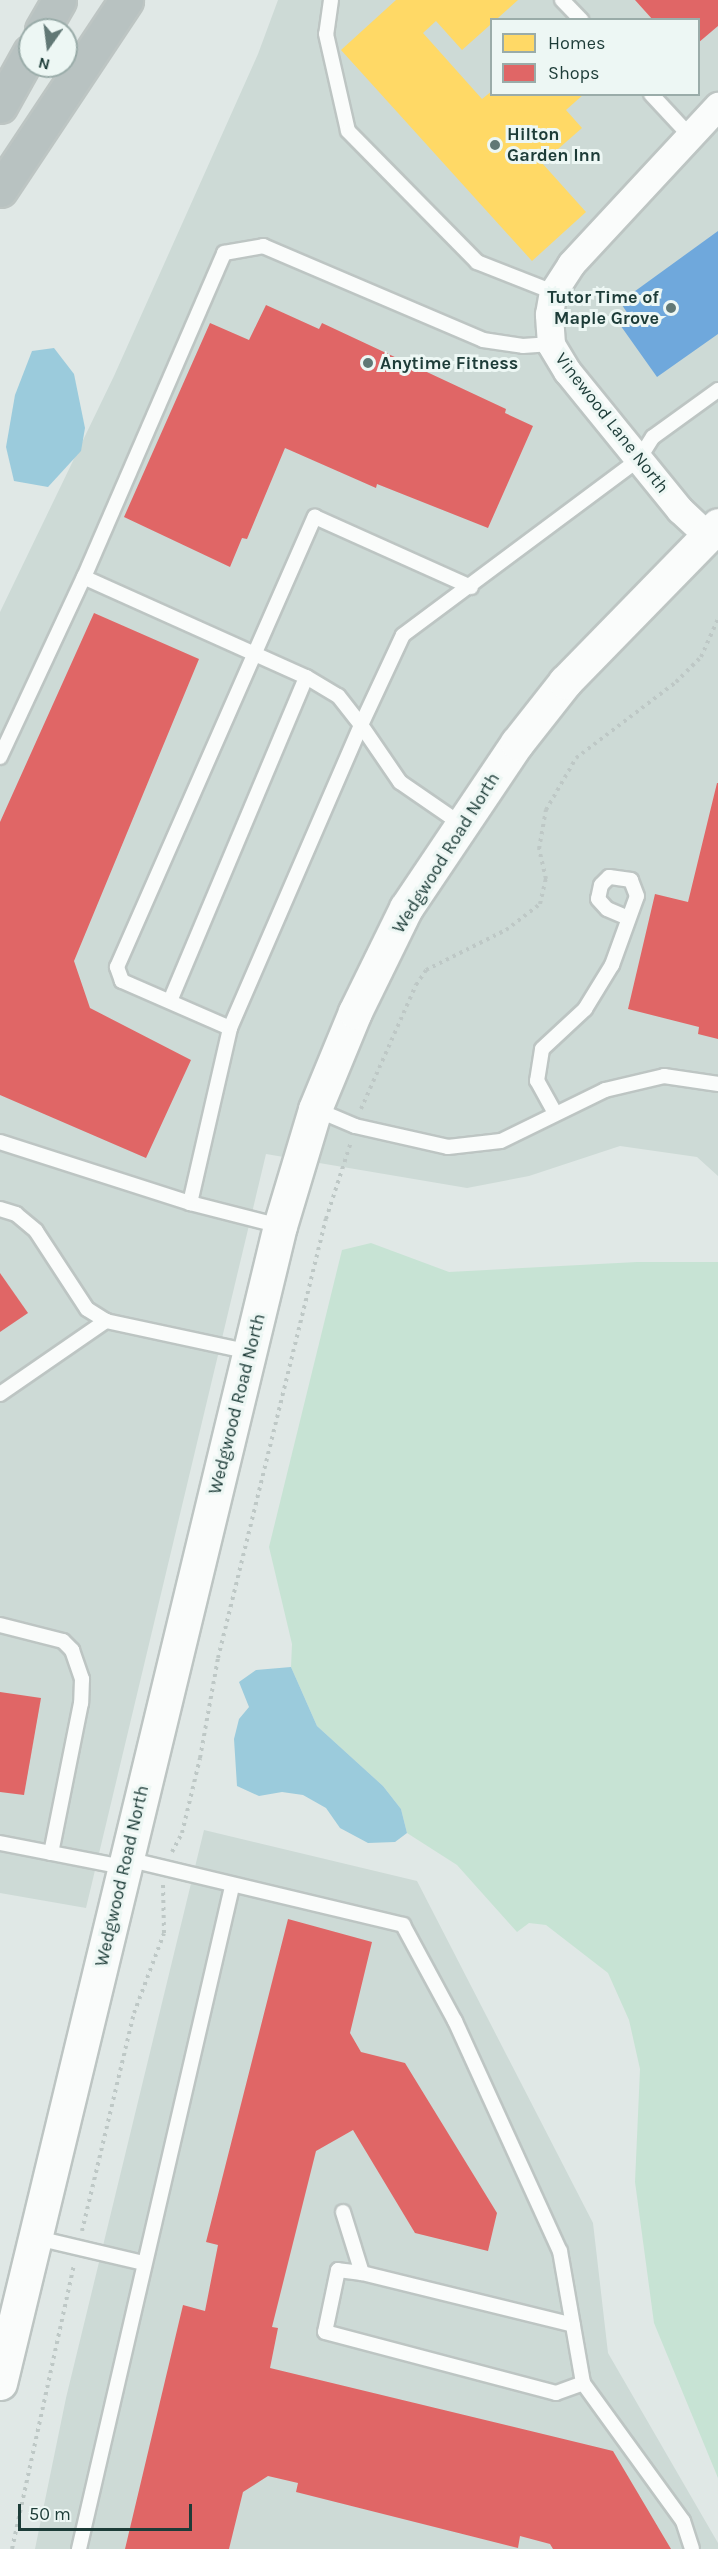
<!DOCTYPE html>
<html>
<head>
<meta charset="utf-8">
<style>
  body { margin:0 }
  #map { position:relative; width:718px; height:2549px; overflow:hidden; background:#e0e8e6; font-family:Karla,sans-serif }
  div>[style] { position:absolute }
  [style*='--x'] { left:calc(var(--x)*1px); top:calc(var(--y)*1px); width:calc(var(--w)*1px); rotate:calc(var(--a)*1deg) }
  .built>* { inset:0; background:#cddad6 }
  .green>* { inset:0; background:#c7e3d4 }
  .water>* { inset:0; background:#9bcbdc }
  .homes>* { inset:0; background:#ffd966 }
  .shops>* { inset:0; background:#e06666 }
  .schools>* { inset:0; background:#6fa8dc }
  .path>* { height:4px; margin-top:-2px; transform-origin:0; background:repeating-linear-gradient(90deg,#bec8c6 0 3px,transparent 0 7.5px) }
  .roads { filter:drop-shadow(2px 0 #bdc5c3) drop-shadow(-2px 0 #bdc5c3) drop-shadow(0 2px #bdc5c3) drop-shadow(0 -2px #bdc5c3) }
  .lane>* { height:14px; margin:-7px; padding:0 7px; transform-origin:7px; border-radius:7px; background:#fafcfb }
  .street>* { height:27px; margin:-13.5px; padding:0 13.5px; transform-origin:13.5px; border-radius:13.5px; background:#fafcfb }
  .secondary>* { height:33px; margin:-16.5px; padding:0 16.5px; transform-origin:16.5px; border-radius:16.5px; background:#fafcfb }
  .highway>* { height:33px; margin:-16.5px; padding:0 16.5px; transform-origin:16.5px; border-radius:16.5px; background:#b8c2c1 }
  .dots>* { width:16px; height:16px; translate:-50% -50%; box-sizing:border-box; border:3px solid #edf7f4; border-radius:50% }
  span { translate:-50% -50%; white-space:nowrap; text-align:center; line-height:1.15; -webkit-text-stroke:6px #edf7f4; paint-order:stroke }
  .poi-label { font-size:18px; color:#1d3c38; font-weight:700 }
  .left { translate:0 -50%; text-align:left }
  .right { translate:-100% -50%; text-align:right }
  .street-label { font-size:18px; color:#1d3c38 }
  .legend { position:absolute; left:490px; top:18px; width:210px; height:78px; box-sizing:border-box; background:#edf7f4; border:2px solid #9aaca9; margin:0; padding:8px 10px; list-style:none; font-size:18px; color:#1d3c38 }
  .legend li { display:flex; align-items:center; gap:12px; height:30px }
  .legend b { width:30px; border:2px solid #9aaca9 }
  .north { position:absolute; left:18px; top:18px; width:60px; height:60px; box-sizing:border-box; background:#edf7f4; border:2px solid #9aaca9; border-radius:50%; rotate:194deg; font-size:16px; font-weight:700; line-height:24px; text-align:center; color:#1d3c38 }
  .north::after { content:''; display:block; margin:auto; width:21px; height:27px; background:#617875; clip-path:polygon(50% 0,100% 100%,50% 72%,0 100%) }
  .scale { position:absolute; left:18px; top:2504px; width:174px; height:27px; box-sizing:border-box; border:3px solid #1d3c38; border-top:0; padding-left:8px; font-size:18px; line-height:21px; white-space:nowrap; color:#1d3c38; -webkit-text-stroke:4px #edf7f4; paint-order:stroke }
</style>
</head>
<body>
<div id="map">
  <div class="built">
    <div style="clip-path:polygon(evenodd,278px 0,718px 0,718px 1176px,697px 1157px,620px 1146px,529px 1176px,467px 1188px,266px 1154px,86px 1908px,0 1893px,0 612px,114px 376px,258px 54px,278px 0,492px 20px,698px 20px,698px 94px,492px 94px,492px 20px)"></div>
    <div style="clip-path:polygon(204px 1830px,417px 1881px,593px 2223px,608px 2353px,718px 2543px,718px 2549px,35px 2549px,66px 2398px)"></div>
  </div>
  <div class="green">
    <div style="clip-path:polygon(371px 1243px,449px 1272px,637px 1262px,718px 1262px,718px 2478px,654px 2323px,635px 2182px,640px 2069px,629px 2020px,608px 1973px,546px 1925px,529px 1923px,517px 1932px,457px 1865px,407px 1833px,401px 1809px,383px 1786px,317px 1726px,291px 1667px,292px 1644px,269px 1547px,342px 1250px)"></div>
  </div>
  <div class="water">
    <div style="clip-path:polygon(54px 348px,74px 374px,85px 428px,81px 451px,48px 487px,14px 481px,6px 447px,15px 395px,32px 351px)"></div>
    <div style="clip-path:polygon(291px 1667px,317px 1726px,383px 1786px,401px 1809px,407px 1833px,395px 1842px,368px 1843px,340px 1828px,326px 1808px,303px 1795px,282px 1792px,259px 1796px,237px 1786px,234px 1739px,239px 1719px,249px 1707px,239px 1682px,256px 1670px)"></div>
  </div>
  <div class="homes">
    <div style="clip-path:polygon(396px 0,518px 0,462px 50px,436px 21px,423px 33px,482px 99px,492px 91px,492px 94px,584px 94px,566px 110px,582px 128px,542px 163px,586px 212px,532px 261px,341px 50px)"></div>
  </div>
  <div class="shops">
    <div style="clip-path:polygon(635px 0,718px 0,718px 26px,698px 43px,698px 20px,653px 20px)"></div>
    <div style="clip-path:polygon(266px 305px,319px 329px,322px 323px,506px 409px,505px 413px,533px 426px,488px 528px,377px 484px,376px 488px,285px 448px,247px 539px,242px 538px,230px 567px,124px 517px,210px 323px,249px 340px)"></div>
    <div style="clip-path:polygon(94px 613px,199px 659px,74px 961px,90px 1008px,191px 1060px,146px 1158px,0 1095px,0 822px)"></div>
    <div style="clip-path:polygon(717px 783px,718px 783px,718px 1039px,698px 1034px,699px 1027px,628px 1009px,655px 894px,688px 902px)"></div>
    <div style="clip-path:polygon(0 1273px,28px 1313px,0 1332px)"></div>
    <div style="clip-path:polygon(0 1692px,41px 1698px,24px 1795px,0 1792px)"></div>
    <div style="clip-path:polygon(288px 1919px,372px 1942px,350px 2033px,361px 2052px,405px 2063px,497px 2213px,488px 2251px,415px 2233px,353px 2130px,316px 2151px,272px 2327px,278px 2328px,270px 2368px,613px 2451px,671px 2549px,553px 2549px,550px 2544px,520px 2536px,518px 2548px,296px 2492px,298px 2483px,268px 2476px,243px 2492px,229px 2549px,125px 2549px,183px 2305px,205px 2311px,218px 2245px,206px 2242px)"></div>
  </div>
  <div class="schools">
    <div style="clip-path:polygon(718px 231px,718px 334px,657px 377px,618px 322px,628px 314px,620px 302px)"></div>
  </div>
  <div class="path">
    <div style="--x:361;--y:1109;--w:136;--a:-66.1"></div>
    <div style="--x:416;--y:985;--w:18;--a:-56"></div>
    <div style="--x:426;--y:970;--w:89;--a:-26.6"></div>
    <div style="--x:506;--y:930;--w:43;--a:-37.4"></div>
    <div style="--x:540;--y:904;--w:26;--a:-77"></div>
    <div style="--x:546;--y:879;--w:31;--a:-103"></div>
    <div style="--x:539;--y:849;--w:40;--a:-80"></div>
    <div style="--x:546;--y:810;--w:60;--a:-60"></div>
    <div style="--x:576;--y:758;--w:126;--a:-37.2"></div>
    <div style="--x:676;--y:682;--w:35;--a:-45"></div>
    <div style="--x:701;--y:657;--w:42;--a:-65.9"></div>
    <div style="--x:172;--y:1852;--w:21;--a:-62"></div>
    <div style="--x:182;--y:1833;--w:77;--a:-76.5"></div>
    <div style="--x:200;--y:1758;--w:102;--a:-79.8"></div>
    <div style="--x:218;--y:1658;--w:452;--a:-76.2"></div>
    <div style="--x:326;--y:1219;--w:81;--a:-72"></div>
    <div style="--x:82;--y:2231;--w:224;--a:-76.6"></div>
    <div style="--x:134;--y:2013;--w:85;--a:-69.4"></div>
    <div style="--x:164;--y:1933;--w:48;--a:-91.2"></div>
    <div style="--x:12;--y:2549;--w:291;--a:-77.7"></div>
  </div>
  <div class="roads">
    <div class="lane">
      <div style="--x:331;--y:0;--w:34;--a:98"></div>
      <div style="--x:326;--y:34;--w:99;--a:77.2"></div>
      <div style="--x:348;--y:131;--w:184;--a:45.4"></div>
      <div style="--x:477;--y:262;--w:82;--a:21.5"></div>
      <div style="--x:562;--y:0;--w:28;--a:46"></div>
      <div style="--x:651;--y:94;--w:57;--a:47.1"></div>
      <div style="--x:0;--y:757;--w:199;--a:-65"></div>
      <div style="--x:461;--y:824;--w:74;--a:-145.5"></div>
      <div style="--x:400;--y:782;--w:69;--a:-124.4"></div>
      <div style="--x:361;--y:725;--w:99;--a:-65"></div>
      <div style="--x:403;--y:635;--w:294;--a:-36.7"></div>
      <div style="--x:639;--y:459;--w:26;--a:-58"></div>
      <div style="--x:653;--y:437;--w:80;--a:-35.9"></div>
      <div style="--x:170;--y:1001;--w:351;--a:-67.2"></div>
      <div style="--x:230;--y:1028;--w:118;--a:-156.5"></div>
      <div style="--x:122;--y:981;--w:15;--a:-110"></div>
      <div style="--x:117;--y:967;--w:492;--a:-66.3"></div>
      <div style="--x:315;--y:517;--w:171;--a:24.2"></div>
      <div style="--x:315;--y:1109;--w:43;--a:23"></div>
      <div style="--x:355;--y:1126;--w:95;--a:12.7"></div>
      <div style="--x:448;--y:1147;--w:53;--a:-6.5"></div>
      <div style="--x:501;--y:1141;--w:116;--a:-26.1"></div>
      <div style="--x:605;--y:1090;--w:61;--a:-13.3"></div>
      <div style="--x:664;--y:1076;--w:55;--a:8.4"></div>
      <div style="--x:555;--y:1113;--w:37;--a:-119"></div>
      <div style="--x:537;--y:1081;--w:32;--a:-81"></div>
      <div style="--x:542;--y:1049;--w:59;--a:-42.9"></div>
      <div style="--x:585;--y:1009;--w:52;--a:-58.5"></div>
      <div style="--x:612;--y:965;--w:73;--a:-70.1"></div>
      <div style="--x:637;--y:896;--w:17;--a:-111"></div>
      <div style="--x:631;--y:880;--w:22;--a:-172"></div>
      <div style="--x:609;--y:877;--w:11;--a:135"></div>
      <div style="--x:601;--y:885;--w:14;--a:102"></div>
      <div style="--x:598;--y:899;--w:13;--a:48"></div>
      <div style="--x:607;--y:909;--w:23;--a:23"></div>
      <div style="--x:0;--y:1142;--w:200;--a:17.8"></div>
      <div style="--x:190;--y:1203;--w:93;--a:14.3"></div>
      <div style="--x:190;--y:1203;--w:180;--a:-77.1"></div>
      <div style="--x:230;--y:1028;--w:330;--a:-66.6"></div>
      <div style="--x:361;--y:725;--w:37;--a:-128"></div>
      <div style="--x:338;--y:696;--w:37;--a:-149"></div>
      <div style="--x:306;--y:677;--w:243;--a:-155.8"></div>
      <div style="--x:84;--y:577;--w:353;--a:-66.6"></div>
      <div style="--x:224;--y:253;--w:40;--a:-10"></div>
      <div style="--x:263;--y:246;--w:239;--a:23.1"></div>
      <div style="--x:483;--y:340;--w:40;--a:8.5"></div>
      <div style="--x:523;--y:346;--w:28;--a:-4"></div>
      <div style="--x:0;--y:1209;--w:17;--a:17"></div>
      <div style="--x:16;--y:1214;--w:26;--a:40"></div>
      <div style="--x:36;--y:1231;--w:93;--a:56.8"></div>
      <div style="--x:87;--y:1309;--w:22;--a:32"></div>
      <div style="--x:106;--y:1321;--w:147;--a:12.1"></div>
      <div style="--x:0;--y:1394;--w:129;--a:-34.6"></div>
      <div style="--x:0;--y:1625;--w:65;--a:14.3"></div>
      <div style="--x:63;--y:1641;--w:13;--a:45"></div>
      <div style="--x:72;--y:1650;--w:31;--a:71"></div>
      <div style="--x:82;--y:1679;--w:24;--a:92"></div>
      <div style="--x:81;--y:1703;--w:153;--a:101.3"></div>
      <div style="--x:0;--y:1843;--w:126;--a:11"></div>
      <div style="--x:127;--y:1859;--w:284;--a:13.4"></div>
      <div style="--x:403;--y:1925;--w:109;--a:61.6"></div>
      <div style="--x:455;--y:2021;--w:253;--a:65.5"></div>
      <div style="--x:560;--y:2251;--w:134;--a:80.1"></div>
      <div style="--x:583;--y:2383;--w:170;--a:54.1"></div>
      <div style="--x:683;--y:2521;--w:29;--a:72"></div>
      <div style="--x:343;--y:2212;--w:64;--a:72.7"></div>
      <div style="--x:362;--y:2273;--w:217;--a:13.8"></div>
      <div style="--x:37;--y:2238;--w:110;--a:13.2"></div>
      <div style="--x:362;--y:2273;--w:24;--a:-173"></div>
      <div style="--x:338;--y:2270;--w:63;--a:101.8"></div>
      <div style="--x:325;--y:2332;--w:239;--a:14.8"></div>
      <div style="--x:556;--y:2393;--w:29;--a:-20"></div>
      <div style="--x:79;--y:2549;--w:679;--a:-76.99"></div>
    </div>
    <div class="street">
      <div style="--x:709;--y:537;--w:40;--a:-137"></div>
      <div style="--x:680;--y:510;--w:179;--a:-129.1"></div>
      <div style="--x:567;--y:371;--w:31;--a:-121"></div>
      <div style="--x:551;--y:344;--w:30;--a:-94"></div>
      <div style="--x:549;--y:314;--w:22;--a:-80"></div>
      <div style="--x:553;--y:292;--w:33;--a:-57"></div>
      <div style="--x:571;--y:264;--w:216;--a:-47.1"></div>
    </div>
    <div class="secondary">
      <div style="--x:0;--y:2383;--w:1190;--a:-76.4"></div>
      <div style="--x:280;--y:1226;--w:122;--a:-73.3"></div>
      <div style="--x:315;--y:1109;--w:105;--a:-67.6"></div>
      <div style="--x:355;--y:1012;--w:116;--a:-63.9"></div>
      <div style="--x:406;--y:908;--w:199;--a:-56.1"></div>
      <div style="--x:517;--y:743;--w:78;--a:-51.8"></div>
      <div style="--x:565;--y:682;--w:219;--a:-45.7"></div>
    </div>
    <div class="highway">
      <div style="--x:42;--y:30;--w:34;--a:-60"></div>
      <div style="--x:0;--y:106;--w:62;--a:-60.9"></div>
      <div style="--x:0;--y:190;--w:228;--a:-56.4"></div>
    </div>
  </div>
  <div class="dots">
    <div style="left:495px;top:145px;background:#617875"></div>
    <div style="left:671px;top:308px;background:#617875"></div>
    <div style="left:368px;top:363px;background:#617875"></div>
  </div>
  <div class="poi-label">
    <span class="left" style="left:507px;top:145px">Hilton<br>Garden Inn</span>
    <span class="right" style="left:659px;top:308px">Tutor Time of<br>Maple Grove</span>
    <span class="left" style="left:380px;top:363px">Anytime Fitness</span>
  </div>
  <div class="street-label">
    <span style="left:612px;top:423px;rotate:52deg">Vinewood Lane North</span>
    <span style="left:446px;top:853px;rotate:-58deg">Wedgwood Road North</span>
    <span style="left:237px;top:1404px;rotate:-76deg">Wedgwood Road North</span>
    <span style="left:122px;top:1876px;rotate:-77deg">Wedgwood Road North</span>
  </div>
  <ul class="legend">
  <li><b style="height:16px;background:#ffd966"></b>Homes</li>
  <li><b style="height:16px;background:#e06666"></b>Shops</li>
  </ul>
  <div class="north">N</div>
  <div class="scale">50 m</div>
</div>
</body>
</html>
